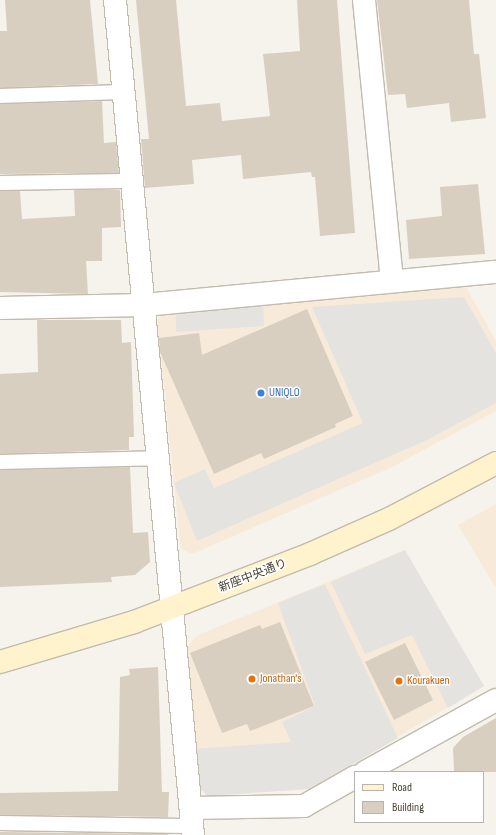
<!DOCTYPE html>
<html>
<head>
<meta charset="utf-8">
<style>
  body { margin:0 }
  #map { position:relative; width:496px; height:835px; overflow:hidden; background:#f6f3ec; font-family:"Sofia Sans Condensed","Noto Sans JP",sans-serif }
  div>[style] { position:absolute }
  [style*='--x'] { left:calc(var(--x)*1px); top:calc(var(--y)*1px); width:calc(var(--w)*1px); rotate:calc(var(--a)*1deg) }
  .commercial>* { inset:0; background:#f7ead8 }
  .parking>* { inset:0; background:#e5e3e0 }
  .building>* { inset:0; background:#d8cfc1 }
  .roads { filter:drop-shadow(1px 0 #c2bbae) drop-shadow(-1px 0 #c2bbae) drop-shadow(0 1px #c2bbae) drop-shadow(0 -1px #c2bbae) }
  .lane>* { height:14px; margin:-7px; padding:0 7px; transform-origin:7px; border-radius:7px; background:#fff }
  .street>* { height:22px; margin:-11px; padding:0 11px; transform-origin:11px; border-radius:11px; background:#fff }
  .secondary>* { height:22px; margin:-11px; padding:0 11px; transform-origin:11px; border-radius:11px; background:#fff3cd }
  .dots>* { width:11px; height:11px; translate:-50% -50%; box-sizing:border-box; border:2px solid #fff; border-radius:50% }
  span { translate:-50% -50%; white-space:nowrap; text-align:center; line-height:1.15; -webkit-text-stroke:3px #fff; paint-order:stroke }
  .shop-label { font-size:12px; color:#366cbe }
  .left { translate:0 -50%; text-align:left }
  .street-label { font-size:12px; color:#4b4439 }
  .food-label { font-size:12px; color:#c56008 }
  .legend { position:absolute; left:354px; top:771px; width:130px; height:52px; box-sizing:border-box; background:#fff; border:1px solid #b7b4b0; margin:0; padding:5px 7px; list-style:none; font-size:12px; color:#4b4439 }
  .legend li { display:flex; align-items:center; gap:8px; height:20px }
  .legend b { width:20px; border:1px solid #b7b4b0 }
</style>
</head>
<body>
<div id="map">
  <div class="commercial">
    <div style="clip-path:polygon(466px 287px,496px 341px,496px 411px,392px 467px,192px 554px,181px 549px,157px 321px,166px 310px)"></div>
    <div style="clip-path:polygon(496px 504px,496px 588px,458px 525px)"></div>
    <div style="clip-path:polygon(405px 550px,484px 686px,309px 789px,208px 796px,197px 786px,186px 650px,196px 636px)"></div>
  </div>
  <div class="parking">
    <div style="clip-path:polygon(464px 297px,496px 353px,496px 403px,427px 440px,197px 541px,174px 483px,205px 469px,214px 488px,363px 423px,312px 307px)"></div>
    <div style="clip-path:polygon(263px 302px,264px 326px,176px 332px,176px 308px)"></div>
    <div style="clip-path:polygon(405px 550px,484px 686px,448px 708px,412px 635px,365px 654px,331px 582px)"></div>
    <div style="clip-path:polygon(325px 584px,398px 738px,309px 789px,208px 796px,197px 786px,194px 749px,291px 742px,282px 722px,315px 706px,278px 603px)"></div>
  </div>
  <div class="building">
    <div style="clip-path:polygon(5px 0,90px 0,98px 84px,0 88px,0 31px,7px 31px)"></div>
    <div style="clip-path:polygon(136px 0,176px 0,186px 106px,220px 103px,222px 121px,270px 116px,263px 54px,300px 51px,297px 0,337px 0,355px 233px,320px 236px,315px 177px,312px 177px,311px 172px,243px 179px,241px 155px,192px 160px,194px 184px,145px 188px,141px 139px,149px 139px)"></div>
    <div style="clip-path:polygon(377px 0,469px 0,474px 54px,479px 54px,486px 118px,451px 122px,449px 103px,407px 108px,405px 94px,388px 95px)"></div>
    <div style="clip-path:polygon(102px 101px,104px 143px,116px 142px,119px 173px,0 174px,0 104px)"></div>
    <div style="clip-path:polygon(478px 184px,485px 254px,409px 259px,406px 220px,442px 216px,440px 187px)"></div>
    <div style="clip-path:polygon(74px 190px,120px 190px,121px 227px,102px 228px,102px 261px,86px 261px,88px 294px,0 292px,0 191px,20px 191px,22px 219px,75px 216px)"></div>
    <div style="clip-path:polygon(307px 309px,353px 416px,335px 424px,336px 427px,264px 459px,261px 453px,214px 474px,160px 352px,159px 338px,199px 333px,202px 355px)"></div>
    <div style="clip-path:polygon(37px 320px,121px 320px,122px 343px,131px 342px,134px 437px,129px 437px,129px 450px,0 454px,0 374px,38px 372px)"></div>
    <div style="clip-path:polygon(130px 467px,133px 533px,148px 532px,150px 562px,135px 575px,111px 577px,112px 582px,0 587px,0 470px)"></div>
    <div style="clip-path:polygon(280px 622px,314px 706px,250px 731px,247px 724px,222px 733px,190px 653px,260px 625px,262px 629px)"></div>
    <div style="clip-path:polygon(405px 643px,433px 700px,394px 720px,365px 662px)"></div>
    <div style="clip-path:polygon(158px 667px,162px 792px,169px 792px,168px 817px,0 815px,0 793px,118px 791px,120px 677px,130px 675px,129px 669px)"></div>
    <div style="clip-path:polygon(496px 718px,496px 772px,454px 772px,453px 748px,463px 737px)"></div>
    <div style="clip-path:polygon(0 832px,168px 834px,168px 835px,0 835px)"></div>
  </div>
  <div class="roads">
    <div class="lane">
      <div style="--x:0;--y:96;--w:123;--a:-1.9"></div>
      <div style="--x:0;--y:183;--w:132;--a:-0.9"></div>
      <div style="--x:0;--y:462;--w:159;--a:-1.4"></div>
      <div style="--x:0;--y:823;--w:193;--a:0.9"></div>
    </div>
    <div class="street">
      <div style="--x:115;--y:0;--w:839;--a:84.66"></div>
      <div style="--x:364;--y:0;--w:280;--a:84.3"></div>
      <div style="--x:0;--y:308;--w:144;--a:-1.2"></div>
      <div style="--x:144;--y:305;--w:354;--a:-5.4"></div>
      <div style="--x:365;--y:772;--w:149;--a:-28.8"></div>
      <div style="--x:192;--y:808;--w:112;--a:-1"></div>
      <div style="--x:304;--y:806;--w:59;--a:-29.6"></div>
    </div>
    <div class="secondary">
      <div style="--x:0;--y:662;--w:140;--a:-16.6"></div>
      <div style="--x:134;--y:622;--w:189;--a:-21.1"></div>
      <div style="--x:310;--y:554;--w:86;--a:-23.9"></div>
      <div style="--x:389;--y:519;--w:121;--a:-27.6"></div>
    </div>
  </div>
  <div class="dots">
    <div style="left:261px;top:393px;background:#3f7fe0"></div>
    <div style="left:252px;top:679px;background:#e8710a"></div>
    <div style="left:399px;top:681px;background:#e8710a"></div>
  </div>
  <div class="shop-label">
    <span class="left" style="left:269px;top:393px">UNIQLO</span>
  </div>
  <div class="street-label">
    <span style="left:253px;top:576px;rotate:-21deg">新座中央通り</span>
  </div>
  <div class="food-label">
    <span class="left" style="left:260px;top:679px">Jonathan's</span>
    <span class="left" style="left:407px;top:681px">Kourakuen</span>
  </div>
  <ul class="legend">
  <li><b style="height:5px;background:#fff3cd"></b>Road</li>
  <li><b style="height:11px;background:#d8cfc1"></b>Building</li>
  </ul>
</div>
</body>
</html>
